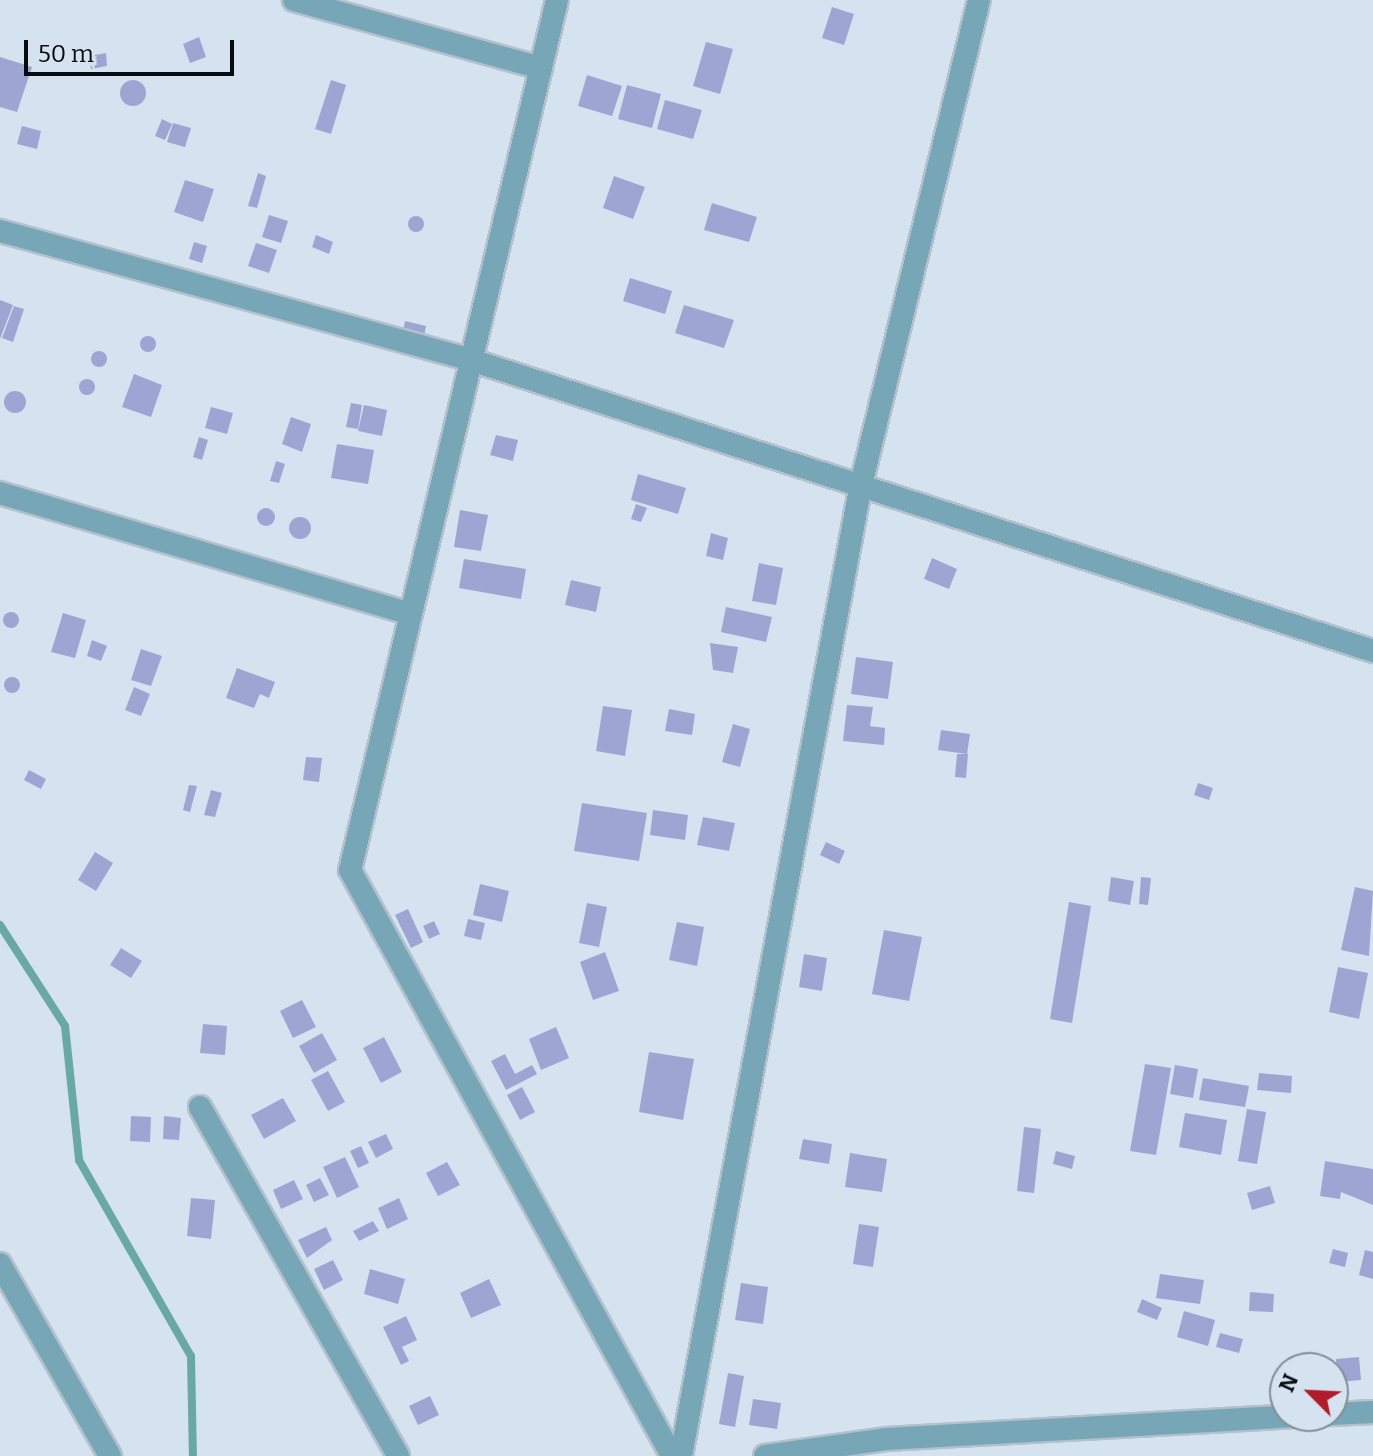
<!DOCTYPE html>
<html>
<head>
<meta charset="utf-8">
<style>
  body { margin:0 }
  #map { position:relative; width:1373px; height:1456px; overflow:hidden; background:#d5e3f1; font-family:Bitter,serif }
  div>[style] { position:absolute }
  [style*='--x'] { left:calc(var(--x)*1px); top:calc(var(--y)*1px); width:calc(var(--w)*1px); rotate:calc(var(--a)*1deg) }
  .stream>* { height:8px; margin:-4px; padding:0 4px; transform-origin:4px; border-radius:4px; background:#6aa8a6 }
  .building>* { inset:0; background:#9da6d2 }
  .round { border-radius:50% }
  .roads { filter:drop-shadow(2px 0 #b4c1cd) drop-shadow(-2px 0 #b4c1cd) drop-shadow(0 2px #b4c1cd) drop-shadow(0 -2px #b4c1cd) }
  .street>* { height:22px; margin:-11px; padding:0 11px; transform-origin:11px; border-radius:11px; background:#77a7b7 }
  span { translate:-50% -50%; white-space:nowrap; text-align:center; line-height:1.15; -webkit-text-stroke:6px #d5e3f1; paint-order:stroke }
  .north { position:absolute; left:1269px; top:1352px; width:80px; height:80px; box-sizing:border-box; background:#d5e3f1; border:2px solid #838d97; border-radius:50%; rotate:294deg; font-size:22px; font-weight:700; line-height:32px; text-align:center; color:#080c11 }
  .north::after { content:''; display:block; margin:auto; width:28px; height:36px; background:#b01d29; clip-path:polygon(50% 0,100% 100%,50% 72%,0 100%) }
  .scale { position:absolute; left:24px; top:40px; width:210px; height:36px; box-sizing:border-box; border:4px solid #080c11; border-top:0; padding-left:10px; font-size:24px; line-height:28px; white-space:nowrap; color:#080c11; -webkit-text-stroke:6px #d5e3f1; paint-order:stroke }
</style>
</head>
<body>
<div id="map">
  <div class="stream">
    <div style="--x:0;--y:925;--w:120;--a:57.2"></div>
    <div style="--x:65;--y:1026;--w:135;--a:84"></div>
    <div style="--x:79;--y:1160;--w:226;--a:60.3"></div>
    <div style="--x:191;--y:1356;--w:100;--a:88.9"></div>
  </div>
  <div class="building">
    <div style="clip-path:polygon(832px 7px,854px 14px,844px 45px,822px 38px)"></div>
    <div style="clip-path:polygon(199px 37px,206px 57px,190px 63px,183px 44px)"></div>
    <div style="clip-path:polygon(706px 42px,733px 49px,720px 94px,693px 86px)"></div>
    <div style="clip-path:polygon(106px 53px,107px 66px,91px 69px,89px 56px)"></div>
    <div style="clip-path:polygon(0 57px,32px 67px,17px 112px,0 107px)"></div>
    <div style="clip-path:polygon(587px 75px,622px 86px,612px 116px,578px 106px)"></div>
    <div style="clip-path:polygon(331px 80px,346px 85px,331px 134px,315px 129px)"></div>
    <div class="round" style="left:120px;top:80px;width:26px;height:26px"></div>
    <div style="clip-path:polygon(627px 85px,661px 94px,652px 128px,618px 119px)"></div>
    <div style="clip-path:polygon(665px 100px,702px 110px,693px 139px,657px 129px)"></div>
    <div style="clip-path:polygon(162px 119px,172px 124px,165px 140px,155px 136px)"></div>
    <div style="clip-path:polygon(173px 123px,191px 128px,185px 147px,167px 142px)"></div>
    <div style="clip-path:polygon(22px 126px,41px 131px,37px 149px,17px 144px)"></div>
    <div style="clip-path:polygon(258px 173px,266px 176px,257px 208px,248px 206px)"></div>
    <div style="clip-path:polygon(614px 176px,645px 187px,633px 219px,603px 208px)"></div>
    <div style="clip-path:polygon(185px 180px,214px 189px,203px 222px,174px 212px)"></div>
    <div style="clip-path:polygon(712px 203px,757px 217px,749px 242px,704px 230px)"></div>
    <div style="clip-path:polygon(269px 215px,288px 221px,281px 243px,262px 237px)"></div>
    <div class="round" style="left:408px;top:216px;width:16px;height:16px"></div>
    <div style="clip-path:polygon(316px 235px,333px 242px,329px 254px,312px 247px)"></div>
    <div style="clip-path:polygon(194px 242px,207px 246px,202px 263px,189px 259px)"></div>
    <div style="clip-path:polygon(256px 243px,277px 250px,269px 273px,248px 266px)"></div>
    <div style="clip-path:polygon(630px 278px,672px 291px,665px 314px,623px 301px)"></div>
    <div style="clip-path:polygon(0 300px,13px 305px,0 339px)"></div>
    <div style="clip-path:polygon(684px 305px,734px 320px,724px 348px,675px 333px)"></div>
    <div style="clip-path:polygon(14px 306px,24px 309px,13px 342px,2px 338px)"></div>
    <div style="clip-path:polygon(405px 321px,426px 326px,423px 341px,402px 337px)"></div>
    <div class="round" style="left:140px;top:336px;width:16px;height:16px"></div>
    <div class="round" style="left:91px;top:351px;width:16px;height:16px"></div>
    <div style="clip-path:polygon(134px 374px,162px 385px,151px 417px,122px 407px)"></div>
    <div class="round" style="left:79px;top:379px;width:16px;height:16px"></div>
    <div class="round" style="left:4px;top:391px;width:22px;height:22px"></div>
    <div style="clip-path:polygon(351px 403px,362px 405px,358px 429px,346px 427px)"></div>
    <div style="clip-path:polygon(364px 405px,387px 410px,382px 436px,358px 431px)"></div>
    <div style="clip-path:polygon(211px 407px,233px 413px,227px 434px,205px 428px)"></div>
    <div style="clip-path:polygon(291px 417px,311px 424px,302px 452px,282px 444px)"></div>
    <div style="clip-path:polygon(496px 435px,518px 440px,513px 461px,490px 455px)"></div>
    <div style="clip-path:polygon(199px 437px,208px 440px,202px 460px,193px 457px)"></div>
    <div style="clip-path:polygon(337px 444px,374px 450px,368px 484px,331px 478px)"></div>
    <div style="clip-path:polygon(276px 461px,285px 464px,279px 483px,270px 481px)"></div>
    <div style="clip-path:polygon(638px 474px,686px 488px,678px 514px,631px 500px)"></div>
    <div style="clip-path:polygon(636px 504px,647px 508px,641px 522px,631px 519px)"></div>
    <div class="round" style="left:257px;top:508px;width:18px;height:18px"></div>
    <div style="clip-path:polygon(460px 510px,488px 515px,481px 551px,454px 547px)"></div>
    <div class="round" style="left:289px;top:517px;width:22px;height:22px"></div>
    <div style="clip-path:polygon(711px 533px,728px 538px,723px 560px,706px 556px)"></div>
    <div style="clip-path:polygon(932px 558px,957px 569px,949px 589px,924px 579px)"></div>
    <div style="clip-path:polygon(464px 559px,526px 569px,521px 599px,459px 588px)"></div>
    <div style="clip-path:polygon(759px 563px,783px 568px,776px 605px,752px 601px)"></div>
    <div style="clip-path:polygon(571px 580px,601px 587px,596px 612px,565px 605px)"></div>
    <div style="clip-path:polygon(726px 607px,772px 617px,766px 642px,721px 632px)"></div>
    <div class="round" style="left:3px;top:612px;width:16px;height:16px"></div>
    <div style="clip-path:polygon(63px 613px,86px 620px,75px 658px,51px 652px)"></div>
    <div style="clip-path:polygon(92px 640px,107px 646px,101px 661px,87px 656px)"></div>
    <div style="clip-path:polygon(710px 643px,738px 647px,733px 673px,713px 670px)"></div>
    <div style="clip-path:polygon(141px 649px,162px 656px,151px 686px,131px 680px)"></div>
    <div style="clip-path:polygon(856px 657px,893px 662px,888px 699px,851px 694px)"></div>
    <div style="clip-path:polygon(237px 668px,275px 682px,269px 698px,260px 694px,254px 708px,226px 698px)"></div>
    <div class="round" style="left:4px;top:677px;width:16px;height:16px"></div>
    <div style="clip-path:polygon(134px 687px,150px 694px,141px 716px,125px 710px)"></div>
    <div style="clip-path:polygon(847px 705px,873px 707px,870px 726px,885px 728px,884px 745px,843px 741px)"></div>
    <div style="clip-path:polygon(603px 706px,632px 710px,625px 756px,596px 751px)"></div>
    <div style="clip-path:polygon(669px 709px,695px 714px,692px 735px,665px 731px)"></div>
    <div style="clip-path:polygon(733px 724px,750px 729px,740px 767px,722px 762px)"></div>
    <div style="clip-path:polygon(941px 730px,970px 734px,967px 754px,938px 750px)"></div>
    <div style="clip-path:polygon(957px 754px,968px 754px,966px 778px,955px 777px)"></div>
    <div style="clip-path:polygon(306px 757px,322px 758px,319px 782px,303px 780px)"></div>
    <div style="clip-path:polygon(29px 770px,46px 779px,41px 789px,24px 780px)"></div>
    <div style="clip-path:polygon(1198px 783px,1213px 788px,1209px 800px,1194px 795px)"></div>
    <div style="clip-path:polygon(189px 785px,197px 786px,190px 812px,183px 810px)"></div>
    <div style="clip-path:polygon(211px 790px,222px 793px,215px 817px,204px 815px)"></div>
    <div style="clip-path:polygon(582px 803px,647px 813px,639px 861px,574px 851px)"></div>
    <div style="clip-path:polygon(653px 810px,688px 815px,685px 840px,650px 835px)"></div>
    <div style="clip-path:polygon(703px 817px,735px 823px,729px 851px,697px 845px)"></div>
    <div style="clip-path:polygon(826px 842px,845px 851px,839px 864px,820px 855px)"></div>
    <div style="clip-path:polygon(95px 852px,113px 863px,96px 891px,78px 880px)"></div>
    <div style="clip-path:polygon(1111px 877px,1134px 881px,1130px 905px,1108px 901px)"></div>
    <div style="clip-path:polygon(1141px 877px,1151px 878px,1148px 905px,1139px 904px)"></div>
    <div style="clip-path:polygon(480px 884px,509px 891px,502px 922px,473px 915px)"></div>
    <div style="clip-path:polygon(1355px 887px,1373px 891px,1369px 956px,1341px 950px)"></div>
    <div style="clip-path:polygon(1069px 902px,1091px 906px,1072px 1023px,1050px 1019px)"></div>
    <div style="clip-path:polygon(587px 903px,607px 907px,599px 947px,579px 943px)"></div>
    <div style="clip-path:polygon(408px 909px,423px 942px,411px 948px,395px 915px)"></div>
    <div style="clip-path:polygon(468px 919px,485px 923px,481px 940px,464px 936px)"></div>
    <div style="clip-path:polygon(434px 921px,440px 934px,429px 939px,423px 926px)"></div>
    <div style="clip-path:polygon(677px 922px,704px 927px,697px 966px,669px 960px)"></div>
    <div style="clip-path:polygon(884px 930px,922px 937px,909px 1001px,872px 994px)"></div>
    <div style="clip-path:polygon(121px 948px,142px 961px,131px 978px,110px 965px)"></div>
    <div style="clip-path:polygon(605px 952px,619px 991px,593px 1000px,580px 962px)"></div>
    <div style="clip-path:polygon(804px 954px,827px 958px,822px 991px,799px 987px)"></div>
    <div style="clip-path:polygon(1338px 967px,1368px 973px,1359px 1019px,1329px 1012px)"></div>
    <div style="clip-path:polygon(302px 1000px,316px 1027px,293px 1038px,280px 1011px)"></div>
    <div style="clip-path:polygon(203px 1024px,227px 1026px,225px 1055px,200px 1053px)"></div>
    <div style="clip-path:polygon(556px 1027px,569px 1058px,541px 1070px,529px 1039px)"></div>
    <div style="clip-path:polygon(322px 1033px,337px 1060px,314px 1073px,299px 1046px)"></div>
    <div style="clip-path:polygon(384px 1037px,402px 1072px,381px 1083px,363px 1048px)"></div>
    <div style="clip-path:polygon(649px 1052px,694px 1059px,683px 1120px,639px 1112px)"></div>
    <div style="clip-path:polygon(505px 1054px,515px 1074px,532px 1065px,537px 1074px,506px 1090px,491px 1061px)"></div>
    <div style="clip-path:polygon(1145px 1064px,1171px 1068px,1156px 1155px,1130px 1151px)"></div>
    <div style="clip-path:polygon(1175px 1065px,1198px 1069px,1193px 1098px,1170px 1094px)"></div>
    <div style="clip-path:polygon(328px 1071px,345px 1102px,328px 1111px,311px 1080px)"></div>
    <div style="clip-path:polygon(1259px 1073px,1292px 1076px,1291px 1093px,1257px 1090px)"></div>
    <div style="clip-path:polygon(1203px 1078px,1249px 1086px,1245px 1107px,1199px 1100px)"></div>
    <div style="clip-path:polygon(522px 1087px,535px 1112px,520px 1120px,507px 1095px)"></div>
    <div style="clip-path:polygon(283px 1098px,296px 1121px,264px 1139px,251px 1115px)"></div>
    <div style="clip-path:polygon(1247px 1109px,1266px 1112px,1257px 1164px,1238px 1161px)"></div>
    <div style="clip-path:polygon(1185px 1113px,1227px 1120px,1221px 1155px,1179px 1147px)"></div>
    <div style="clip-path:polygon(131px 1116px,151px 1117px,150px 1142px,130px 1141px)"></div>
    <div style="clip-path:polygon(164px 1116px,181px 1118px,179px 1140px,163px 1139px)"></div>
    <div style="clip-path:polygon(1024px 1127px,1041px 1129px,1034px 1193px,1017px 1191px)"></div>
    <div style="clip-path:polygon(386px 1134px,393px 1149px,376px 1158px,368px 1142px)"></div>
    <div style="clip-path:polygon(803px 1139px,832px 1144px,829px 1164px,799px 1159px)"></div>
    <div style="clip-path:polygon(361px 1146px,369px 1163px,358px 1168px,350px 1151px)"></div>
    <div style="clip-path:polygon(1056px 1151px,1075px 1156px,1072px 1169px,1053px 1164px)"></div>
    <div style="clip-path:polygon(850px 1153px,887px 1159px,882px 1192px,845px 1187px)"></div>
    <div style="clip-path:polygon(345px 1157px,359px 1187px,337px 1198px,323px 1167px)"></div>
    <div style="clip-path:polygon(1325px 1161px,1373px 1169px,1373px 1205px,1341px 1192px,1340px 1199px,1320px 1196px)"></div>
    <div style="clip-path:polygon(447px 1162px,460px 1185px,438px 1196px,426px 1173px)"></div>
    <div style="clip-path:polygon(320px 1178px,329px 1195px,314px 1202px,306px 1185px)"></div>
    <div style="clip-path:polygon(294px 1180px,303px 1199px,281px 1209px,273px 1190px)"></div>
    <div style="clip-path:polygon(1270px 1186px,1275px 1203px,1252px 1210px,1247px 1193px)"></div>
    <div style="clip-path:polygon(191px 1198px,215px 1200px,211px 1239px,187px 1236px)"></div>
    <div style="clip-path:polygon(399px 1198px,408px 1219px,387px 1229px,378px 1208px)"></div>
    <div style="clip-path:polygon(373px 1221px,379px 1231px,359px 1241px,353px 1231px)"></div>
    <div style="clip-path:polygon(859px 1224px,879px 1227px,873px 1267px,853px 1264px)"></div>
    <div style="clip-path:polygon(326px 1227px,332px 1240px,307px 1258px,298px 1240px)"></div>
    <div style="clip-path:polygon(1333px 1249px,1348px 1253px,1345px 1267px,1329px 1263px)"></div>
    <div style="clip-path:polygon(1365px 1250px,1373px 1252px,1373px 1279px,1359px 1275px)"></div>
    <div style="clip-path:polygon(333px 1260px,343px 1280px,324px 1290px,314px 1269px)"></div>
    <div style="clip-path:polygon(370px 1269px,405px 1279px,398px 1304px,364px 1294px)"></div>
    <div style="clip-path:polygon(1160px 1274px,1204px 1280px,1200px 1304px,1156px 1298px)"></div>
    <div style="clip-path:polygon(489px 1279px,501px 1305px,471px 1318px,460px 1293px)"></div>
    <div style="clip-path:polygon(741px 1283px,768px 1287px,763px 1324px,735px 1320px)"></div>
    <div style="clip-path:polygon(1250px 1292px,1274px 1294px,1273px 1312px,1249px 1311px)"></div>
    <div style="clip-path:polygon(1142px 1299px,1162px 1308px,1157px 1320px,1137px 1312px)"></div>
    <div style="clip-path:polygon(1184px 1311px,1215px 1320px,1208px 1346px,1177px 1337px)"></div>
    <div style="clip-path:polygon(406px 1316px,417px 1340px,402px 1347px,409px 1361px,401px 1365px,383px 1327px)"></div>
    <div style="clip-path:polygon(1220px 1333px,1243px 1339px,1239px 1353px,1216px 1347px)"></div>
    <div style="clip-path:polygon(1359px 1357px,1361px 1380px,1337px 1382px,1336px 1359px)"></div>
    <div style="clip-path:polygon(728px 1373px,744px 1376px,735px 1427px,719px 1424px)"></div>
    <div style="clip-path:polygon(430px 1396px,439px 1415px,418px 1425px,409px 1406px)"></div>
    <div style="clip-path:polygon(753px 1399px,781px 1403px,777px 1429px,749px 1425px)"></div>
  </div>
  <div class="roads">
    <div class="street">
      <div style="--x:294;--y:0;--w:256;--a:15.4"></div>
      <div style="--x:557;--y:0;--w:894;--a:103.38"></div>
      <div style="--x:350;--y:870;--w:669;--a:61.21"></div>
      <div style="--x:0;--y:231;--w:488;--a:15.3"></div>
      <div style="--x:471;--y:360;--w:948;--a:17.88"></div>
      <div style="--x:0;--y:493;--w:428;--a:16.4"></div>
      <div style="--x:200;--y:1107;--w:401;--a:60.4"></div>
      <div style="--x:0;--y:1264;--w:221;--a:60.2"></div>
      <div style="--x:1333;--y:1414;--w:40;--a:-2.9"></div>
      <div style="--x:681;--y:1456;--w:983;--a:-79.51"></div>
      <div style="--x:860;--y:489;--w:503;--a:-76.32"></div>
      <div style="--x:765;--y:1456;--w:122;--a:-8"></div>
      <div style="--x:886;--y:1439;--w:414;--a:-3.2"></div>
    </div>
  </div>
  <div class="north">N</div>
  <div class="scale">50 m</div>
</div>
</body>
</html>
